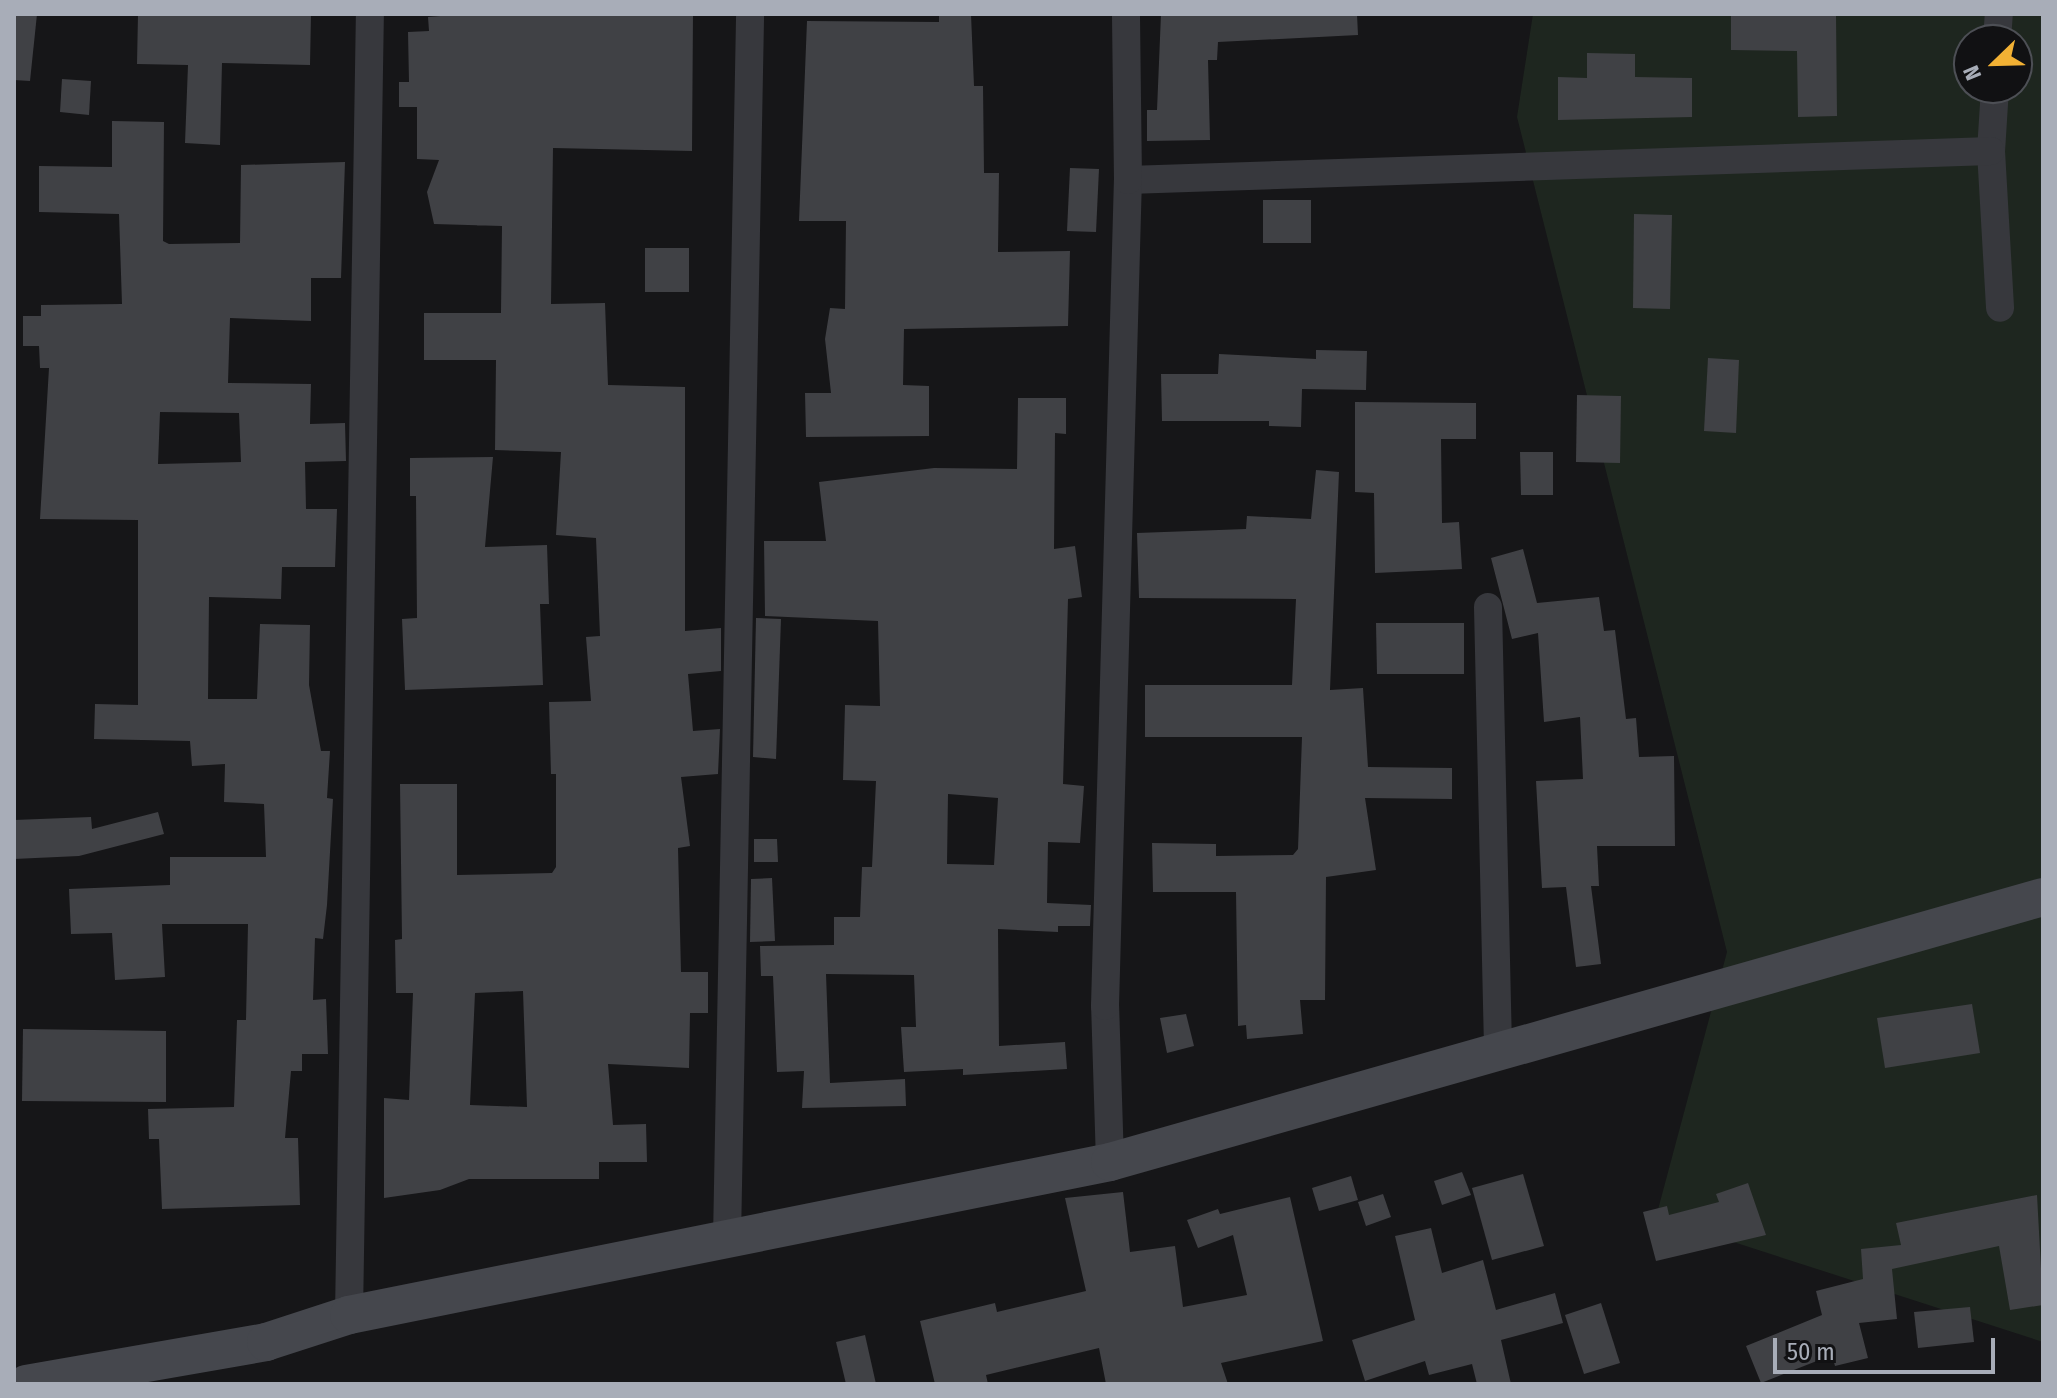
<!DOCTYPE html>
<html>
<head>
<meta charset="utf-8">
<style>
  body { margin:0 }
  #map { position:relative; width:2057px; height:1398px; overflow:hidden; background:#161618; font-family:"Fira Sans Condensed",sans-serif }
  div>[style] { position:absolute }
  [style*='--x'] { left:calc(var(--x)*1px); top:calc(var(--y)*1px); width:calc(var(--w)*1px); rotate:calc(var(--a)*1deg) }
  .green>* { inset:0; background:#1e261f }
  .building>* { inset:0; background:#404145 }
  .street>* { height:28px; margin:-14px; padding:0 14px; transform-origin:14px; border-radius:14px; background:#37383d }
  .secondary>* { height:38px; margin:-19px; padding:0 19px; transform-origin:19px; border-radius:19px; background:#45474d }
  span { translate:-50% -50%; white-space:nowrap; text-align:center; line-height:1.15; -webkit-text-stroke:6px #111113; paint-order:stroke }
  .frame { position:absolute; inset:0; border:16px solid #a8adb8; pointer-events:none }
  .north { position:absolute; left:1953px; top:24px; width:80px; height:80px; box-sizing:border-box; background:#111113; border:2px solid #4d4f55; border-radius:50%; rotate:247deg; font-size:22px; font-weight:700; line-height:32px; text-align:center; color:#a8adb8 }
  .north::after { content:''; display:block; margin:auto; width:28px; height:36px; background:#f2b134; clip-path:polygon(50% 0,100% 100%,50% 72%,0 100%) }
  .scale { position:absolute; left:1773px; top:1338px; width:222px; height:36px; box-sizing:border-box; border:4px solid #a8adb8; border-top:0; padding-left:10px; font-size:24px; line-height:28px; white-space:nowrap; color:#a8adb8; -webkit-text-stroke:6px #111113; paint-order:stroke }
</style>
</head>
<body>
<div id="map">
  <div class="green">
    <div style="clip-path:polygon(evenodd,1533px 14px,2043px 14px,2043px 1342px,1656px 1217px,1727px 952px,1517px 117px,1533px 14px,1969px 40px,2017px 40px,2017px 88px,1969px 88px,1969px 40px)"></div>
  </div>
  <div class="building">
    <div style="clip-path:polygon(14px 14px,37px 14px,30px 81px,14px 80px)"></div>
    <div style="clip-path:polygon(138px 14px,311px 14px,310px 65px,222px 63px,220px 145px,185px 143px,188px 65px,137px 64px)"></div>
    <div style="clip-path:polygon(evenodd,466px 14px,693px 14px,692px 151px,553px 148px,551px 304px,605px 303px,608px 385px,685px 387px,685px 631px,721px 628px,721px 671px,688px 674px,693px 731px,720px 729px,718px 774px,681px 777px,690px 846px,678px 848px,681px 972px,708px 972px,708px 1013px,690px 1013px,689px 1068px,608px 1064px,613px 1125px,646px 1124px,647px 1162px,599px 1162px,599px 1179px,469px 1179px,440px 1190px,384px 1198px,384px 1098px,409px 1100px,413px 993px,396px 993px,395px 940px,402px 939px,400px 784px,457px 784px,457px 875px,552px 873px,556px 867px,556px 774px,551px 774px,549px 702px,591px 701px,586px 637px,600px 636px,596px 538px,556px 535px,561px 452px,495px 450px,496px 360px,424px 360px,424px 313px,501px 313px,502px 226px,434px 224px,427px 192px,439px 160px,417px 159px,417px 107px,399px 107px,399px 82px,409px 82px,408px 32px,429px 31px,428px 17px,466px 14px,523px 991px,527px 1107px,470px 1105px,475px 993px,523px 991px)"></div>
    <div style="clip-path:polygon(939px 14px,971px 14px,974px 86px,983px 86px,984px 173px,999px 173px,998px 252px,1070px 251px,1068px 326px,904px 329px,903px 385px,929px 386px,929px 436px,806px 437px,805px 393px,831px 393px,825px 339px,830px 308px,845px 309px,846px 221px,799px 221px,807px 21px,939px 22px)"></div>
    <div style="clip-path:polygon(1161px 14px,1357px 14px,1358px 35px,1218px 42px,1217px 60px,1208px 60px,1210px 140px,1147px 141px,1147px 110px,1157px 110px)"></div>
    <div style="clip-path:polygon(1731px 14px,1836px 14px,1837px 116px,1798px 117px,1797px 51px,1731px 50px)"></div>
    <div style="clip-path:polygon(1587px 53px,1635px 54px,1635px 77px,1692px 78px,1692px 117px,1558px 120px,1558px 77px,1587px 78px)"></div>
    <div style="clip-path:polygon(62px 79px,91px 81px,89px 115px,60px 112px)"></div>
    <div style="clip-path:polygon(evenodd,112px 121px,164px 122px,163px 241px,169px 244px,240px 243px,241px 165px,345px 162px,341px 278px,311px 278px,311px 321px,230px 318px,228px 383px,311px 384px,310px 424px,345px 423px,346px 461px,305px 462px,306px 509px,337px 509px,335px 567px,282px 567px,281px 599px,209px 597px,208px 699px,257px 699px,260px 624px,310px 625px,309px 685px,321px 751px,330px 751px,327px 798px,333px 799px,327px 905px,323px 939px,315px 938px,313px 1000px,326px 999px,328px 1054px,302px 1054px,302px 1071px,291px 1071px,285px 1138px,298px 1138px,300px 1205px,162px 1209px,159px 1139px,149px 1139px,148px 1109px,234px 1107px,237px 1020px,246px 1020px,248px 924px,162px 924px,165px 977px,115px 980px,112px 933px,71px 934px,69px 889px,170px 885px,170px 857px,266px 857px,264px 804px,224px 802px,225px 764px,192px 766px,190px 741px,94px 739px,95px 704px,138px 705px,138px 520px,40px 519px,49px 368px,40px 368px,39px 346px,23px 346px,23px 316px,41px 316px,41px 305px,122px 304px,119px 214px,39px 212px,39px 166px,112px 167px,112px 121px,160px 412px,239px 413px,241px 462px,158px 464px,160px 412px)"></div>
    <div style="clip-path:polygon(1070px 168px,1099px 169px,1096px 232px,1067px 231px)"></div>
    <div style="clip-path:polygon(1263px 200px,1311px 200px,1311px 243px,1263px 243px)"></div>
    <div style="clip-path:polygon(1634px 214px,1672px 215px,1670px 309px,1633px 308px)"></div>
    <div style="clip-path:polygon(645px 248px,689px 248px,689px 292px,645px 292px)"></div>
    <div style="clip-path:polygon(1316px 350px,1367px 351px,1366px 390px,1302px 389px,1301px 427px,1269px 426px,1269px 421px,1162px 421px,1161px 374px,1218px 374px,1219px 354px,1316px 359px)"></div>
    <div style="clip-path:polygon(1708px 358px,1739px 360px,1736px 433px,1704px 431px)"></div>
    <div style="clip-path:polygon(1577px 395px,1621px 396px,1620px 463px,1576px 462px)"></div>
    <div style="clip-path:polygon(evenodd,1018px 398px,1066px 398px,1066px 434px,1055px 433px,1054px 549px,1075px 546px,1082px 597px,1068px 599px,1063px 784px,1084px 786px,1080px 843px,1048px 842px,1047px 903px,1091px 905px,1090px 926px,1058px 926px,1058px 932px,998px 929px,999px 1046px,1065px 1042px,1067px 1069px,963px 1075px,963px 1069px,904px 1072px,901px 1027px,916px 1027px,914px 975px,826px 974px,830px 1083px,905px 1079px,906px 1106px,802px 1108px,804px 1071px,777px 1072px,773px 976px,761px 976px,760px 946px,834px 945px,834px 917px,860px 917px,862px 867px,872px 867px,876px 781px,843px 780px,845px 705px,880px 706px,878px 621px,765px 616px,764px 541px,826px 541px,819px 482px,934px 468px,1017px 469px,1018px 398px,948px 794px,998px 798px,994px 865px,947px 864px,948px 794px)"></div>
    <div style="clip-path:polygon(1355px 402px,1476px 403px,1476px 439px,1441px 439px,1442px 523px,1459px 522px,1462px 569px,1375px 573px,1374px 493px,1355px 492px)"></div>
    <div style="clip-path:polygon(1520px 452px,1553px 452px,1553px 495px,1521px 495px)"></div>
    <div style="clip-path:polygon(493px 457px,485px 547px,547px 545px,549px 604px,540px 604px,543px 685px,405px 690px,402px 619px,417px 618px,416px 496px,410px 496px,410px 458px)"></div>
    <div style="clip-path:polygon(1316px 470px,1339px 472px,1330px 690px,1363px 688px,1368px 767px,1452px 768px,1452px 799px,1365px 798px,1376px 870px,1326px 877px,1325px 1000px,1300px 1000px,1303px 1034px,1247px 1039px,1246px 1025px,1238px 1026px,1236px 892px,1153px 892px,1152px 843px,1216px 844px,1216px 856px,1293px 855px,1298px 849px,1302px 737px,1145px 737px,1145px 685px,1292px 685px,1296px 599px,1139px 598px,1137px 533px,1246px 529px,1247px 516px,1311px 519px)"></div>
    <div style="clip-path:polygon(1523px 549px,1537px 603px,1599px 597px,1604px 631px,1615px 630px,1626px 719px,1636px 718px,1639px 757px,1674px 756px,1675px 846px,1597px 846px,1599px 886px,1591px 886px,1601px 964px,1576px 967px,1566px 887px,1542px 888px,1536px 781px,1583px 779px,1580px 717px,1544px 722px,1538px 633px,1512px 639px,1491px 558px)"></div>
    <div style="clip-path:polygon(756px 618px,781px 619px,776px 759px,753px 757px)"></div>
    <div style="clip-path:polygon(1376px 623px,1464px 623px,1464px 674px,1377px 674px)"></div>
    <div style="clip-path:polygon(158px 812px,164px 834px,79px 856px,14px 859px,14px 820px,91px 817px,92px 829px)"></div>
    <div style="clip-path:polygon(754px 839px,777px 839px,778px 862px,754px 862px)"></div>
    <div style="clip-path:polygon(772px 878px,775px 941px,750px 942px,751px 879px)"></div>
    <div style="clip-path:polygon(1972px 1004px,1980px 1053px,1885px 1068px,1877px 1018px)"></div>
    <div style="clip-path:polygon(1186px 1014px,1194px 1046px,1167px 1053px,1160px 1018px)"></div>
    <div style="clip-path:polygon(23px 1029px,166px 1031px,166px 1102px,22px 1101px)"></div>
    <div style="clip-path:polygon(1462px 1172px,1471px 1195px,1442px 1205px,1434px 1181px)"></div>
    <div style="clip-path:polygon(1523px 1174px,1544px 1246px,1492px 1260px,1472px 1188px)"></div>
    <div style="clip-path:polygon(1351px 1176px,1358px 1200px,1319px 1211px,1312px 1188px)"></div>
    <div style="clip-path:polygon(1748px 1183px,1766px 1235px,1656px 1261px,1643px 1212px,1667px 1206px,1669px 1215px,1719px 1202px,1716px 1194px)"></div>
    <div style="clip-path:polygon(1123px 1192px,1130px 1252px,1175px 1246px,1183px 1307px,1247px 1295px,1233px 1235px,1198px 1248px,1187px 1220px,1218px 1209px,1220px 1214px,1290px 1197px,1323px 1341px,1221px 1363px,1228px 1384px,1106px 1384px,1099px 1348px,986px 1375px,988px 1384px,935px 1384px,920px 1321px,995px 1303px,997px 1312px,1086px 1291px,1065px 1198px)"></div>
    <div style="clip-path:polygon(1383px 1194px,1391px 1217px,1366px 1226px,1358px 1202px)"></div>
    <div style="clip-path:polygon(2037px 1195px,2043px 1305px,2010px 1310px,1999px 1246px,1892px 1269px,1897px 1319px,1859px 1323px,1868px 1358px,1835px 1366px,1832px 1355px,1761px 1383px,1746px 1346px,1822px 1315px,1816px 1291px,1863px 1279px,1861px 1249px,1901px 1245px,1896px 1223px)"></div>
    <div style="clip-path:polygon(1431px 1228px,1442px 1273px,1483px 1260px,1496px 1310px,1555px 1293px,1563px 1323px,1501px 1340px,1511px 1384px,1477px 1384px,1472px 1364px,1429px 1375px,1425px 1361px,1365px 1381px,1352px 1340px,1415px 1320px,1395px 1236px)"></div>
    <div style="clip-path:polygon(1601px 1303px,1620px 1363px,1584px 1374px,1565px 1315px)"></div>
    <div style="clip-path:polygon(1970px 1307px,1974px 1342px,1918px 1348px,1914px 1312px)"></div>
    <div style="clip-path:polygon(865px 1335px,876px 1384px,846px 1384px,836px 1342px)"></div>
  </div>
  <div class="street">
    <div style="--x:1997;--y:40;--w:26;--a:-86"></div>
    <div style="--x:1995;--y:88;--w:63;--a:93.6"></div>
    <div style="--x:1991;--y:151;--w:157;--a:86.7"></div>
    <div style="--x:1128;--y:180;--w:863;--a:-1.92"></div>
    <div style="--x:1488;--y:607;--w:444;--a:88.7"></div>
    <div style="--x:1110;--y:1162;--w:156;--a:-91.8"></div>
    <div style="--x:1105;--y:1006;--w:826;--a:-88.41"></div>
    <div style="--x:1128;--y:180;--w:166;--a:-90.7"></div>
    <div style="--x:727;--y:1239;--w:1225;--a:-88.92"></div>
    <div style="--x:349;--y:1315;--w:1301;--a:-89.08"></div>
  </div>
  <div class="secondary">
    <div style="--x:26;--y:1384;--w:244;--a:-9.9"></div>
    <div style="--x:266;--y:1342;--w:87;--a:-18"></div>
    <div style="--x:349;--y:1315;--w:776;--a:-11.37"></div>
    <div style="--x:1110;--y:1162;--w:970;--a:-15.86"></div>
  </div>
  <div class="frame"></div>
  <div class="north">N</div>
  <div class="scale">50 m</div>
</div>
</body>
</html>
